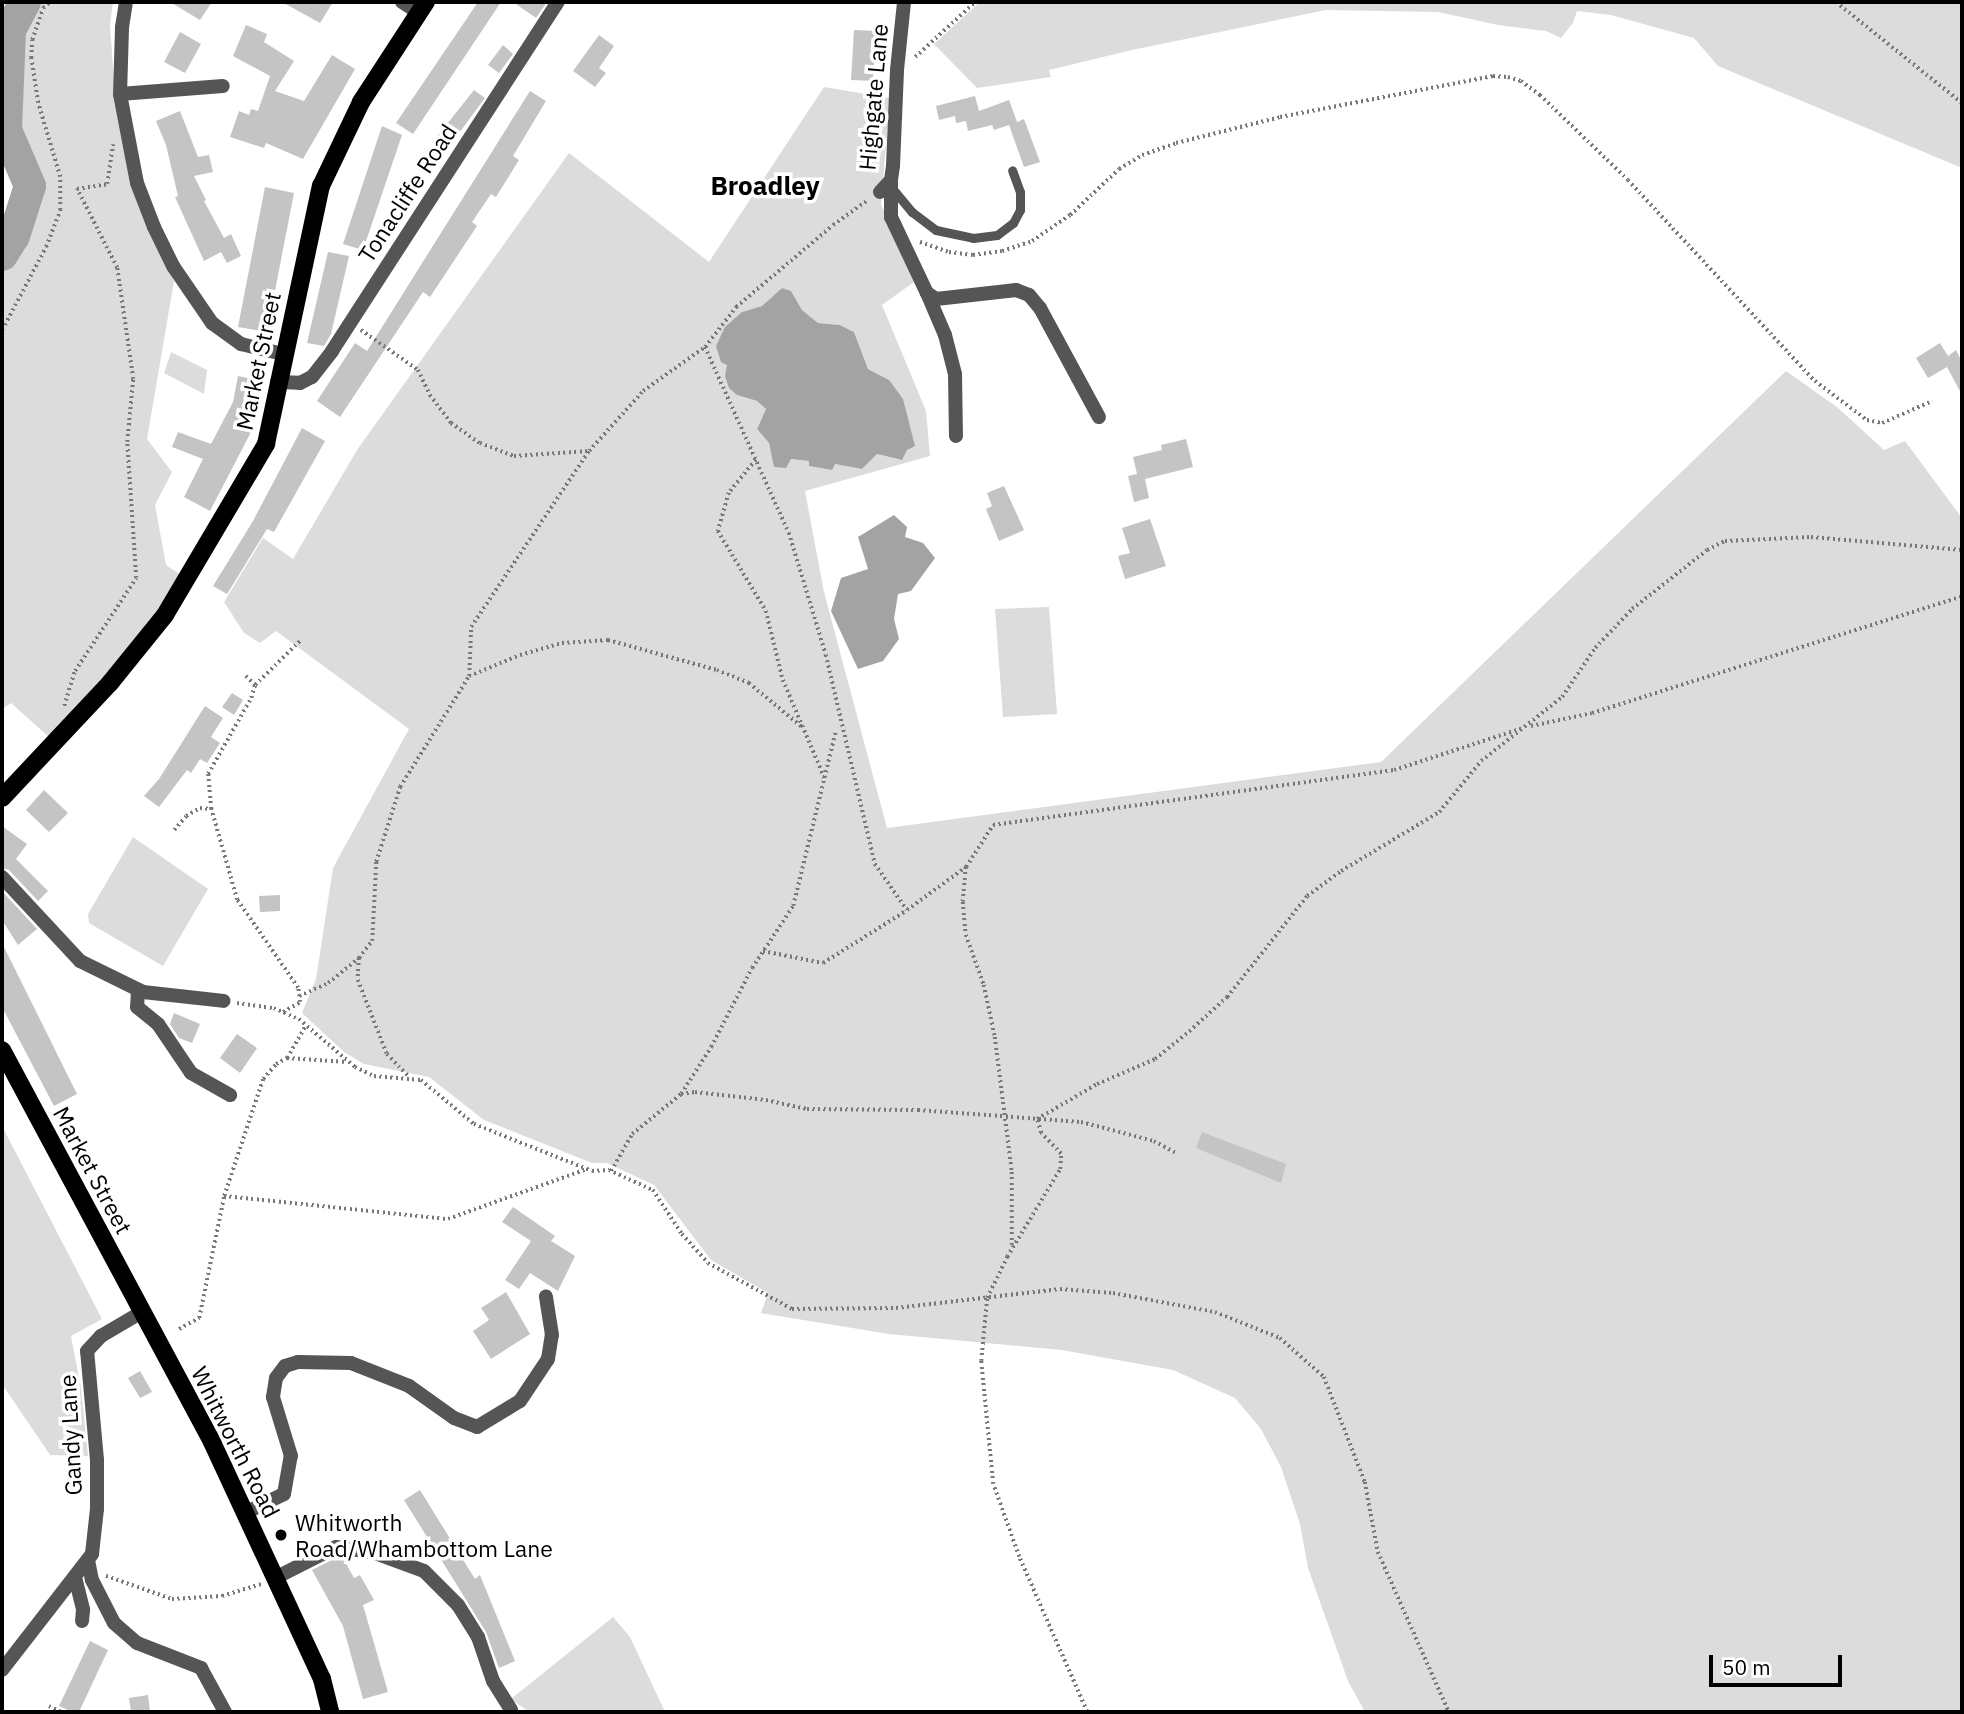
<!DOCTYPE html>
<html>
<head>
<meta charset="utf-8">
<style>
  body { margin:0 }
  #map { position:relative; width:1964px; height:1714px; overflow:hidden; background:#fff; font-family:"IBM Plex Sans",sans-serif }
  div>[style] { position:absolute }
  [style*='--x'] { left:calc(var(--x)*1px); top:calc(var(--y)*1px); width:calc(var(--w)*1px); rotate:calc(var(--a)*1deg) }
  .green>* { inset:0; background:#dcdcdc }
  .water>* { inset:0; background:#a3a3a3 }
  .river>* { height:32px; margin:-16px; padding:0 16px; transform-origin:16px; border-radius:16px; background:#a3a3a3 }
  .building>* { inset:0; background:#c4c4c4 }
  .path>* { height:3.5px; margin-top:-1.75px; transform-origin:0; background:repeating-linear-gradient(90deg,#777 0 2px,transparent 0 5.5px) }
  .lane>* { height:9px; margin:-4.5px; padding:0 4.5px; transform-origin:4.5px; border-radius:4.5px; background:#555 }
  .street>* { height:14px; margin:-7px; padding:0 7px; transform-origin:7px; border-radius:7px; background:#555 }
  .primary>* { height:18px; margin:-9px; padding:0 9px; transform-origin:9px; border-radius:9px; background:#000 }
  .dots>* { width:19px; height:19px; translate:-50% -50%; box-sizing:border-box; border:4px solid #fff; border-radius:50% }
  span { translate:-50% -50%; white-space:nowrap; text-align:center; line-height:1.15; -webkit-text-stroke:7px #fff; paint-order:stroke }
  .street-label { font-size:23px; color:#000 }
  .poi-label { font-size:23px; color:#000 }
  .left { translate:0 -50%; text-align:left }
  .quarter-label { font-size:26px; color:#000; font-weight:700 }
  .frame { position:absolute; inset:0; border:4px solid #000; pointer-events:none }
  .scale { position:absolute; left:1709px; top:1655px; width:133px; height:32px; box-sizing:border-box; border:4px solid #000; border-top:0; padding-left:9px; font-size:21px; line-height:24px; white-space:nowrap; color:#000; -webkit-text-stroke:5px #fff; paint-order:stroke }
</style>
</head>
<body>
<div id="map">
  <div class="green">
    <div style="clip-path:polygon(32px 2px,113px 2px,110px 25px,115px 95px,130px 185px,174px 281px,147px 439px,172px 472px,155px 505px,166px 565px,184px 577px,162px 612px,50px 738px,11px 703px,2px 709px,2px 268px,19px 241px,35px 185px,11px 128px,16px 31px)"></div>
    <div style="clip-path:polygon(980px 2px,1962px 2px,1962px 168px,1718px 66px,1694px 38px,1611px 15px,1577px 11px,1573px 23px,1561px 38px,1546px 31px,1498px 25px,1438px 12px,1326px 10px,1132px 50px,1049px 70px,1051px 77px,977px 88px,934px 44px)"></div>
    <div style="clip-path:polygon(evenodd,824px 87px,890px 98px,881px 204px,914px 282px,882px 305px,926px 411px,930px 456px,805px 491px,824px 592px,887px 828px,1381px 762px,1786px 371px,1837px 407px,1884px 450px,1905px 441px,1962px 518px,1962px 1712px,1365px 1712px,1348px 1681px,1308px 1568px,1300px 1524px,1281px 1467px,1261px 1429px,1235px 1398px,1173px 1370px,1062px 1350px,889px 1334px,761px 1313px,768px 1293px,711px 1260px,654px 1185px,607px 1163px,592px 1163px,484px 1120px,429px 1077px,364px 1064px,344px 1052px,302px 1013px,316px 979px,333px 868px,409px 729px,276px 631px,260px 643px,244px 633px,224px 602px,263px 538px,293px 559px,357px 450px,569px 153px,709px 262px,824px 87px,782px 288px,791px 291px,802px 310px,818px 323px,840px 325px,854px 332px,868px 369px,889px 380px,901px 460px,877px 454px,862px 469px,835px 464px,831px 470px,810px 466px,809px 461px,790px 459px,775px 467px,769px 443px,757px 429px,766px 409px,757px 401px,737px 395px,725px 376px,742px 312px,762px 306px,782px 288px)"></div>
    <div style="clip-path:polygon(171px 352px,207px 370px,204px 394px,164px 373px)"></div>
    <div style="clip-path:polygon(1049px 607px,1057px 714px,1003px 717px,995px 609px)"></div>
    <div style="clip-path:polygon(133px 837px,208px 889px,163px 966px,89px 923px,88px 914px)"></div>
    <div style="clip-path:polygon(2px 1126px,102px 1319px,71px 1336px,81px 1388px,88px 1456px,50px 1455px,2px 1384px)"></div>
    <div style="clip-path:polygon(613px 1617px,630px 1637px,665px 1712px,529px 1712px,511px 1699px)"></div>
  </div>
  <div class="water">
    <div style="clip-path:polygon(782px 288px,791px 291px,802px 310px,818px 323px,840px 325px,854px 332px,868px 369px,889px 380px,903px 399px,915px 446px,907px 450px,902px 460px,877px 454px,862px 469px,835px 464px,832px 470px,809px 466px,809px 461px,791px 459px,786px 468px,774px 467px,769px 443px,757px 429px,766px 409px,757px 401px,737px 395px,729px 388px,725px 376px,727px 365px,721px 362px,716px 346px,725px 327px,742px 312px,762px 306px)"></div>
    <div style="clip-path:polygon(894px 515px,907px 527px,905px 537px,923px 543px,935px 558px,911px 591px,898px 594px,894px 619px,899px 639px,883px 661px,858px 669px,831px 611px,841px 578px,868px 569px,858px 537px)"></div>
  </div>
  <div class="river">
    <div style="--x:2;--y:255;--w:22;--a:-58"></div>
    <div style="--x:14;--y:236;--w:52;--a:-72.3"></div>
    <div style="--x:30;--y:186;--w:61;--a:-113.2"></div>
    <div style="--x:6;--y:130;--w:100;--a:-87.7"></div>
    <div style="--x:10;--y:30;--w:32;--a:-62"></div>
  </div>
  <div class="building">
    <div style="clip-path:polygon(170px 2px,212px 2px,200px 20px)"></div>
    <div style="clip-path:polygon(282px 2px,333px 2px,320px 23px)"></div>
    <div style="clip-path:polygon(478px 2px,501px 2px,413px 134px,396px 123px)"></div>
    <div style="clip-path:polygon(513px 2px,547px 2px,536px 18px)"></div>
    <div style="clip-path:polygon(246px 25px,267px 34px,264px 42px,294px 61px,275px 91px,304px 101px,332px 55px,355px 69px,303px 159px,266px 143px,264px 148px,230px 137px,239px 111px,249px 115px,251px 109px,258px 111px,270px 76px,233px 56px)"></div>
    <div style="clip-path:polygon(854px 30px,876px 31px,873px 81px,851px 80px)"></div>
    <div style="clip-path:polygon(180px 32px,201px 44px,185px 73px,164px 62px)"></div>
    <div style="clip-path:polygon(599px 35px,614px 46px,599px 68px,606px 73px,595px 87px,573px 71px)"></div>
    <div style="clip-path:polygon(503px 45px,513px 54px,499px 73px,488px 65px)"></div>
    <div style="clip-path:polygon(474px 90px,485px 98px,445px 152px,432px 143px)"></div>
    <div style="clip-path:polygon(530px 91px,546px 101px,513px 156px,519px 160px,496px 197px,491px 194px,472px 222px,477px 226px,430px 297px,423px 292px,340px 417px,317px 401px,355px 343px,367px 351px)"></div>
    <div style="clip-path:polygon(975px 96px,979px 111px,1009px 100px,1017px 122px,1024px 119px,1040px 162px,1024px 167px,1009px 125px,994px 130px,992px 125px,968px 131px,966px 121px,956px 123px,955px 116px,939px 120px,936px 106px)"></div>
    <div style="clip-path:polygon(180px 111px,198px 157px,209px 155px,213px 172px,194px 176px,206px 200px,204px 201px,224px 238px,231px 234px,241px 256px,227px 263px,221px 252px,204px 261px,175px 197px,178px 196px,166px 145px,156px 121px)"></div>
    <div style="clip-path:polygon(382px 126px,402px 135px,363px 250px,343px 244px)"></div>
    <div style="clip-path:polygon(265px 187px,294px 193px,267px 332px,238px 327px)"></div>
    <div style="clip-path:polygon(328px 252px,349px 256px,331px 334px,324px 346px,307px 343px)"></div>
    <div style="clip-path:polygon(1940px 343px,1948px 356px,1956px 350px,1962px 362px,1962px 395px,1947px 367px,1928px 378px,1916px 358px)"></div>
    <div style="clip-path:polygon(238px 376px,261px 381px,251px 432px,210px 511px,184px 497px,203px 459px,172px 447px,178px 432px,211px 444px,233px 402px)"></div>
    <div style="clip-path:polygon(302px 428px,325px 441px,274px 532px,267px 529px,227px 594px,213px 586px,253px 521px)"></div>
    <div style="clip-path:polygon(1186px 439px,1193px 467px,1145px 479px,1149px 498px,1134px 502px,1128px 476px,1137px 474px,1133px 457px,1162px 450px,1161px 445px)"></div>
    <div style="clip-path:polygon(1004px 486px,1024px 530px,999px 541px,986px 509px,992px 506px,987px 493px)"></div>
    <div style="clip-path:polygon(1150px 519px,1166px 566px,1125px 579px,1118px 556px,1130px 553px,1122px 528px)"></div>
    <div style="clip-path:polygon(232px 693px,243px 700px,234px 715px,222px 707px)"></div>
    <div style="clip-path:polygon(205px 706px,223px 718px,211px 737px,220px 743px,207px 763px,200px 759px,191px 773px,187px 770px,159px 807px,144px 796px,159px 779px)"></div>
    <div style="clip-path:polygon(44px 790px,68px 813px,49px 832px,26px 810px)"></div>
    <div style="clip-path:polygon(2px 826px,27px 844px,16px 859px,48px 891px,38px 901px,9px 870px,2px 868px)"></div>
    <div style="clip-path:polygon(2px 891px,37px 929px,18px 945px,2px 920px)"></div>
    <div style="clip-path:polygon(280px 895px,280px 911px,260px 912px,259px 896px)"></div>
    <div style="clip-path:polygon(2px 943px,77px 1094px,54px 1106px,2px 1007px)"></div>
    <div style="clip-path:polygon(174px 1013px,200px 1024px,192px 1043px,179px 1038px,170px 1024px)"></div>
    <div style="clip-path:polygon(237px 1034px,257px 1048px,240px 1073px,220px 1058px)"></div>
    <div style="clip-path:polygon(1202px 1132px,1286px 1164px,1281px 1183px,1196px 1148px)"></div>
    <div style="clip-path:polygon(513px 1207px,555px 1236px,551px 1241px,575px 1256px,558px 1291px,530px 1273px,519px 1289px,505px 1280px,531px 1241px,502px 1222px)"></div>
    <div style="clip-path:polygon(506px 1292px,530px 1334px,491px 1359px,473px 1331px,489px 1320px,481px 1308px)"></div>
    <div style="clip-path:polygon(140px 1371px,152px 1392px,140px 1398px,128px 1378px)"></div>
    <div style="clip-path:polygon(420px 1490px,475px 1579px,480px 1575px,515px 1661px,499px 1668px,486px 1632px,404px 1500px)"></div>
    <div style="clip-path:polygon(338px 1557px,343px 1558px,354px 1578px,360px 1575px,374px 1600px,363px 1605px,388px 1692px,363px 1699px,343px 1626px,312px 1570px)"></div>
    <div style="clip-path:polygon(90px 1641px,108px 1650px,79px 1712px,72px 1712px,59px 1706px)"></div>
    <div style="clip-path:polygon(148px 1695px,150px 1712px,131px 1712px,129px 1698px)"></div>
  </div>
  <div class="path">
    <div style="--x:1836;--y:2;--w:161;--a:38.7"></div>
    <div style="--x:915;--y:57;--w:81;--a:-42.5"></div>
    <div style="--x:920;--y:242;--w:31;--a:19"></div>
    <div style="--x:949;--y:252;--w:24;--a:7"></div>
    <div style="--x:973;--y:255;--w:29;--a:-8"></div>
    <div style="--x:1002;--y:251;--w:32;--a:-18"></div>
    <div style="--x:1032;--y:241;--w:46;--a:-34.4"></div>
    <div style="--x:1070;--y:215;--w:67;--a:-43.2"></div>
    <div style="--x:1119;--y:169;--w:27;--a:-31"></div>
    <div style="--x:1142;--y:155;--w:36;--a:-19"></div>
    <div style="--x:1176;--y:143;--w:107;--a:-14"></div>
    <div style="--x:1280;--y:117;--w:217;--a:-10.9"></div>
    <div style="--x:1493;--y:76;--w:15;--a:4"></div>
    <div style="--x:1508;--y:77;--w:14;--a:17"></div>
    <div style="--x:1521;--y:81;--w:24;--a:36"></div>
    <div style="--x:1540;--y:95;--w:122;--a:44"></div>
    <div style="--x:1628;--y:180;--w:275;--a:47.1"></div>
    <div style="--x:1815;--y:381;--w:65;--a:36.9"></div>
    <div style="--x:1867;--y:420;--w:15;--a:11"></div>
    <div style="--x:1882;--y:423;--w:55;--a:-23.7"></div>
    <div style="--x:2;--y:330;--w:94;--a:-62.1"></div>
    <div style="--x:46;--y:247;--w:40;--a:-69"></div>
    <div style="--x:60;--y:210;--w:33;--a:-90"></div>
    <div style="--x:60;--y:177;--w:77;--a:-106.6"></div>
    <div style="--x:38;--y:103;--w:46;--a:-98.8"></div>
    <div style="--x:31;--y:58;--w:18;--a:-87"></div>
    <div style="--x:32;--y:40;--w:34;--a:-71"></div>
    <div style="--x:43;--y:8;--w:9;--a:-41"></div>
    <div style="--x:361;--y:330;--w:70;--a:35.1"></div>
    <div style="--x:418;--y:370;--w:28;--a:64"></div>
    <div style="--x:430;--y:395;--w:35;--a:53"></div>
    <div style="--x:451;--y:423;--w:35;--a:35"></div>
    <div style="--x:480;--y:443;--w:36;--a:21"></div>
    <div style="--x:514;--y:456;--w:75;--a:-3.8"></div>
    <div style="--x:705;--y:347;--w:204;--a:65.7"></div>
    <div style="--x:789;--y:533;--w:127;--a:73.1"></div>
    <div style="--x:826;--y:655;--w:215;--a:76.8"></div>
    <div style="--x:875;--y:864;--w:56;--a:55.2"></div>
    <div style="--x:756;--y:460;--w:43;--a:129.3"></div>
    <div style="--x:729;--y:493;--w:40;--a:106"></div>
    <div style="--x:718;--y:531;--w:93;--a:59"></div>
    <div style="--x:766;--y:611;--w:71;--a:76.2"></div>
    <div style="--x:783;--y:680;--w:108;--a:67"></div>
    <div style="--x:246;--y:676;--w:13;--a:45"></div>
    <div style="--x:469;--y:676;--w:55;--a:-22.4"></div>
    <div style="--x:520;--y:655;--w:44;--a:-15.9"></div>
    <div style="--x:562;--y:643;--w:46;--a:-3.7"></div>
    <div style="--x:608;--y:640;--w:113;--a:15.4"></div>
    <div style="--x:717;--y:670;--w:35;--a:22"></div>
    <div style="--x:749;--y:683;--w:69;--a:39.7"></div>
    <div style="--x:64;--y:706;--w:37;--a:-73"></div>
    <div style="--x:75;--y:671;--w:111;--a:-56.7"></div>
    <div style="--x:136;--y:578;--w:136;--a:-93.8"></div>
    <div style="--x:127;--y:442;--w:63;--a:-84.6"></div>
    <div style="--x:133;--y:379;--w:112;--a:-98.2"></div>
    <div style="--x:117;--y:268;--w:89;--a:-116.9"></div>
    <div style="--x:77;--y:189;--w:30;--a:-9"></div>
    <div style="--x:107;--y:184;--w:40;--a:-81.5"></div>
    <div style="--x:1531;--y:726;--w:62;--a:-12"></div>
    <div style="--x:1592;--y:713;--w:388;--a:-17.5"></div>
    <div style="--x:174;--y:830;--w:18;--a:-49"></div>
    <div style="--x:186;--y:816;--w:16;--a:-30"></div>
    <div style="--x:200;--y:808;--w:11;--a:5"></div>
    <div style="--x:966;--y:867;--w:35;--a:95"></div>
    <div style="--x:963;--y:902;--w:33;--a:85"></div>
    <div style="--x:966;--y:935;--w:53;--a:70.2"></div>
    <div style="--x:984;--y:985;--w:53;--a:78.1"></div>
    <div style="--x:995;--y:1037;--w:136;--a:82.8"></div>
    <div style="--x:1012;--y:1172;--w:73;--a:90"></div>
    <div style="--x:763;--y:951;--w:61;--a:11.3"></div>
    <div style="--x:823;--y:963;--w:99;--a:-32.2"></div>
    <div style="--x:907;--y:910;--w:73;--a:-36.1"></div>
    <div style="--x:966;--y:867;--w:50;--a:-57.3"></div>
    <div style="--x:993;--y:825;--w:405;--a:-7.8"></div>
    <div style="--x:1394;--y:770;--w:136;--a:-18"></div>
    <div style="--x:359;--y:958;--w:22;--a:93"></div>
    <div style="--x:358;--y:980;--w:79;--a:68.6"></div>
    <div style="--x:387;--y:1054;--w:33;--a:46"></div>
    <div style="--x:299;--y:996;--w:32;--a:-24"></div>
    <div style="--x:328;--y:983;--w:40;--a:-39"></div>
    <div style="--x:359;--y:958;--w:21;--a:-53"></div>
    <div style="--x:372;--y:941;--w:79;--a:-87.1"></div>
    <div style="--x:376;--y:862;--w:79;--a:-72.3"></div>
    <div style="--x:400;--y:787;--w:131;--a:-58.1"></div>
    <div style="--x:469;--y:676;--w:49;--a:-87.7"></div>
    <div style="--x:471;--y:627;--w:212;--a:-56.2"></div>
    <div style="--x:589;--y:451;--w:81;--a:-48"></div>
    <div style="--x:643;--y:391;--w:76;--a:-35.4"></div>
    <div style="--x:705;--y:347;--w:51;--a:-52.2"></div>
    <div style="--x:736;--y:307;--w:127;--a:-40.2"></div>
    <div style="--x:833;--y:225;--w:43;--a:-35.5"></div>
    <div style="--x:237;--y:1003;--w:37;--a:8"></div>
    <div style="--x:274;--y:1008;--w:27;--a:24"></div>
    <div style="--x:299;--y:1019;--w:74;--a:40.6"></div>
    <div style="--x:355;--y:1067;--w:21;--a:25"></div>
    <div style="--x:374;--y:1076;--w:47;--a:4.9"></div>
    <div style="--x:421;--y:1080;--w:69;--a:39.7"></div>
    <div style="--x:474;--y:1124;--w:127;--a:21.7"></div>
    <div style="--x:592;--y:1171;--w:17;--a:-3"></div>
    <div style="--x:609;--y:1170;--w:48;--a:24.4"></div>
    <div style="--x:653;--y:1190;--w:53;--a:56.6"></div>
    <div style="--x:682;--y:1234;--w:39;--a:48"></div>
    <div style="--x:708;--y:1263;--w:96;--a:28.7"></div>
    <div style="--x:792;--y:1309;--w:104;--a:-0.6"></div>
    <div style="--x:896;--y:1308;--w:165;--a:-6.6"></div>
    <div style="--x:1060;--y:1289;--w:53;--a:4.3"></div>
    <div style="--x:1113;--y:1293;--w:104;--a:10.6"></div>
    <div style="--x:1215;--y:1312;--w:70;--a:21.8"></div>
    <div style="--x:1280;--y:1338;--w:59;--a:41.6"></div>
    <div style="--x:1324;--y:1377;--w:113;--a:68.7"></div>
    <div style="--x:1365;--y:1482;--w:71;--a:79.5"></div>
    <div style="--x:1378;--y:1552;--w:175;--a:66.1"></div>
    <div style="--x:283;--y:1012;--w:20;--a:-30"></div>
    <div style="--x:300;--y:1002;--w:14;--a:-98"></div>
    <div style="--x:298;--y:988;--w:107;--a:-124.7"></div>
    <div style="--x:237;--y:900;--w:95;--a:-105.9"></div>
    <div style="--x:211;--y:809;--w:35;--a:-95"></div>
    <div style="--x:208;--y:774;--w:87;--a:-60.5"></div>
    <div style="--x:251;--y:698;--w:14;--a:-73"></div>
    <div style="--x:255;--y:685;--w:64;--a:-44.4"></div>
    <div style="--x:287;--y:1058;--w:60;--a:3.8"></div>
    <div style="--x:681;--y:1094;--w:56;--a:-57.4"></div>
    <div style="--x:711;--y:1047;--w:89;--a:-62.6"></div>
    <div style="--x:752;--y:968;--w:74;--a:-56.5"></div>
    <div style="--x:793;--y:906;--w:181;--a:-76.3"></div>
    <div style="--x:611;--y:1171;--w:43;--a:-60.4"></div>
    <div style="--x:632;--y:1134;--w:63;--a:-39.2"></div>
    <div style="--x:681;--y:1094;--w:14;--a:-8"></div>
    <div style="--x:695;--y:1092;--w:71;--a:6.4"></div>
    <div style="--x:766;--y:1100;--w:42;--a:12.4"></div>
    <div style="--x:807;--y:1109;--w:111;--a:0.5"></div>
    <div style="--x:918;--y:1110;--w:163;--a:4.2"></div>
    <div style="--x:1081;--y:1122;--w:75;--a:14.6"></div>
    <div style="--x:1154;--y:1141;--w:25;--a:29"></div>
    <div style="--x:224;--y:1196;--w:225;--a:5.9"></div>
    <div style="--x:448;--y:1219;--w:145;--a:-19.8"></div>
    <div style="--x:179;--y:1329;--w:23;--a:-29"></div>
    <div style="--x:199;--y:1318;--w:125;--a:-78.4"></div>
    <div style="--x:224;--y:1196;--w:123;--a:-71.6"></div>
    <div style="--x:263;--y:1079;--w:20;--a:-49"></div>
    <div style="--x:276;--y:1064;--w:13;--a:-29"></div>
    <div style="--x:287;--y:1058;--w:38;--a:-60"></div>
    <div style="--x:106;--y:1576;--w:70;--a:19.2"></div>
    <div style="--x:172;--y:1599;--w:50;--a:-3.4"></div>
    <div style="--x:222;--y:1596;--w:41;--a:-17.1"></div>
    <div style="--x:49;--y:1706;--w:13;--a:27"></div>
    <div style="--x:1087;--y:1712;--w:169;--a:-113.7"></div>
    <div style="--x:1019;--y:1557;--w:77;--a:-109.6"></div>
    <div style="--x:993;--y:1484;--w:124;--a:-95.6"></div>
    <div style="--x:981;--y:1361;--w:63;--a:-84.6"></div>
    <div style="--x:987;--y:1298;--w:46;--a:-64"></div>
    <div style="--x:1007;--y:1257;--w:103;--a:-58.9"></div>
    <div style="--x:1060;--y:1169;--w:15;--a:-86"></div>
    <div style="--x:1061;--y:1154;--w:29;--a:-134"></div>
    <div style="--x:1041;--y:1133;--w:15;--a:-106"></div>
    <div style="--x:1037;--y:1119;--w:69;--a:-30.3"></div>
    <div style="--x:1097;--y:1084;--w:63;--a:-23.3"></div>
    <div style="--x:1155;--y:1059;--w:38;--a:-39"></div>
    <div style="--x:1185;--y:1035;--w:57;--a:-42.1"></div>
    <div style="--x:1227;--y:997;--w:129;--a:-51.6"></div>
    <div style="--x:1307;--y:896;--w:42;--a:-36.3"></div>
    <div style="--x:1341;--y:871;--w:114;--a:-31"></div>
    <div style="--x:1439;--y:812;--w:66;--a:-50.5"></div>
    <div style="--x:1481;--y:761;--w:103;--a:-38.3"></div>
    <div style="--x:1562;--y:697;--w:59;--a:-56"></div>
    <div style="--x:1595;--y:648;--w:54;--a:-46.5"></div>
    <div style="--x:1632;--y:609;--w:95;--a:-38.2"></div>
    <div style="--x:1707;--y:550;--w:20;--a:-27"></div>
    <div style="--x:1725;--y:541;--w:86;--a:-2.7"></div>
    <div style="--x:1811;--y:537;--w:152;--a:4.9"></div>
  </div>
  <div class="lane">
    <div style="--x:891;--y:187;--w:33;--a:50"></div>
    <div style="--x:912;--y:212;--w:30;--a:37"></div>
    <div style="--x:936;--y:230;--w:38;--a:12"></div>
    <div style="--x:973;--y:238;--w:24;--a:-7"></div>
    <div style="--x:997;--y:235;--w:20;--a:-37"></div>
    <div style="--x:1013;--y:223;--w:15;--a:-62"></div>
    <div style="--x:1020;--y:210;--w:18;--a:-90"></div>
    <div style="--x:1020;--y:192;--w:23;--a:-110"></div>
  </div>
  <div class="street">
    <div style="--x:126;--y:2;--w:26;--a:99"></div>
    <div style="--x:122;--y:28;--w:66;--a:91.7"></div>
    <div style="--x:120;--y:94;--w:91;--a:79.2"></div>
    <div style="--x:137;--y:183;--w:47;--a:68.9"></div>
    <div style="--x:154;--y:227;--w:43;--a:64"></div>
    <div style="--x:173;--y:266;--w:69;--a:55.6"></div>
    <div style="--x:212;--y:323;--w:36;--a:36"></div>
    <div style="--x:241;--y:344;--w:43;--a:13.4"></div>
    <div style="--x:402;--y:2;--w:20;--a:33"></div>
    <div style="--x:120;--y:94;--w:103;--a:-4.4"></div>
    <div style="--x:891;--y:180;--w:37;--a:90"></div>
    <div style="--x:891;--y:217;--w:84;--a:64.7"></div>
    <div style="--x:927;--y:293;--w:11;--a:34"></div>
    <div style="--x:936;--y:299;--w:81;--a:-6.4"></div>
    <div style="--x:1016;--y:290;--w:14;--a:21"></div>
    <div style="--x:1029;--y:295;--w:17;--a:50"></div>
    <div style="--x:1040;--y:308;--w:124;--a:61.6"></div>
    <div style="--x:880;--y:192;--w:16;--a:-47"></div>
    <div style="--x:891;--y:180;--w:14;--a:-82"></div>
    <div style="--x:893;--y:166;--w:96;--a:-87.6"></div>
    <div style="--x:897;--y:70;--w:68;--a:-84.1"></div>
    <div style="--x:927;--y:293;--w:46;--a:66.8"></div>
    <div style="--x:945;--y:335;--w:40;--a:75.6"></div>
    <div style="--x:955;--y:374;--w:62;--a:89.1"></div>
    <div style="--x:277;--y:382;--w:23;--a:2"></div>
    <div style="--x:300;--y:383;--w:13;--a:-27"></div>
    <div style="--x:312;--y:377;--w:33;--a:-52"></div>
    <div style="--x:332;--y:351;--w:416;--a:-57.1"></div>
    <div style="--x:2;--y:877;--w:115;--a:47.1"></div>
    <div style="--x:80;--y:961;--w:70;--a:26.2"></div>
    <div style="--x:143;--y:992;--w:81;--a:6.3"></div>
    <div style="--x:138;--y:990;--w:17;--a:93"></div>
    <div style="--x:137;--y:1007;--w:27;--a:39"></div>
    <div style="--x:158;--y:1024;--w:59;--a:56"></div>
    <div style="--x:191;--y:1073;--w:45;--a:29.4"></div>
    <div style="--x:245;--y:1513;--w:43;--a:-26"></div>
    <div style="--x:284;--y:1494;--w:39;--a:-80"></div>
    <div style="--x:291;--y:1456;--w:62;--a:-107"></div>
    <div style="--x:273;--y:1397;--w:19;--a:-81"></div>
    <div style="--x:276;--y:1378;--w:15;--a:-53"></div>
    <div style="--x:285;--y:1366;--w:14;--a:-17"></div>
    <div style="--x:298;--y:1362;--w:53;--a:1.1"></div>
    <div style="--x:351;--y:1363;--w:62;--a:21.6"></div>
    <div style="--x:409;--y:1386;--w:55;--a:35.4"></div>
    <div style="--x:454;--y:1418;--w:25;--a:21"></div>
    <div style="--x:477;--y:1427;--w:50;--a:-31.2"></div>
    <div style="--x:520;--y:1401;--w:50;--a:-56.3"></div>
    <div style="--x:548;--y:1359;--w:24;--a:-81"></div>
    <div style="--x:552;--y:1335;--w:39;--a:-99"></div>
    <div style="--x:88;--y:1560;--w:20;--a:79"></div>
    <div style="--x:92;--y:1580;--w:48;--a:62.9"></div>
    <div style="--x:114;--y:1623;--w:30;--a:41"></div>
    <div style="--x:137;--y:1643;--w:69;--a:21.3"></div>
    <div style="--x:201;--y:1668;--w:50;--a:61.4"></div>
    <div style="--x:75;--y:1577;--w:34;--a:76"></div>
    <div style="--x:83;--y:1610;--w:11;--a:95"></div>
    <div style="--x:275;--y:1578;--w:68;--a:-26.9"></div>
    <div style="--x:336;--y:1547;--w:36;--a:8"></div>
    <div style="--x:372;--y:1552;--w:55;--a:20.1"></div>
    <div style="--x:424;--y:1571;--w:48;--a:45"></div>
    <div style="--x:458;--y:1605;--w:38;--a:58"></div>
    <div style="--x:478;--y:1637;--w:46;--a:71.2"></div>
    <div style="--x:493;--y:1681;--w:34;--a:58"></div>
    <div style="--x:2;--y:1670;--w:147;--a:-52.2"></div>
    <div style="--x:92;--y:1554;--w:45;--a:-83.7"></div>
    <div style="--x:97;--y:1509;--w:49;--a:-90"></div>
    <div style="--x:97;--y:1460;--w:109;--a:-95.2"></div>
    <div style="--x:87;--y:1351;--w:21;--a:-47"></div>
    <div style="--x:101;--y:1336;--w:45;--a:-30.5"></div>
  </div>
  <div class="primary">
    <div style="--x:2;--y:798;--w:158;--a:-46.8"></div>
    <div style="--x:110;--y:683;--w:87;--a:-51"></div>
    <div style="--x:165;--y:615;--w:199;--a:-59.4"></div>
    <div style="--x:266;--y:444;--w:264;--a:-78"></div>
    <div style="--x:321;--y:186;--w:93;--a:-64.5"></div>
    <div style="--x:361;--y:102;--w:119;--a:-57"></div>
    <div style="--x:2;--y:1050;--w:445;--a:61.8"></div>
    <div style="--x:212;--y:1442;--w:261;--a:65.1"></div>
    <div style="--x:322;--y:1679;--w:34;--a:76"></div>
  </div>
  <div class="dots">
    <div style="left:281px;top:1535px;background:#000"></div>
  </div>
  <div class="street-label">
    <span style="left:873px;top:97px;rotate:-85deg">Highgate Lane</span>
    <span style="left:407px;top:193px;rotate:-57deg">Tonacliffe Road</span>
    <span style="left:258px;top:361px;rotate:-78deg">Market Street</span>
    <span style="left:93px;top:1170px;rotate:62deg">Market Street</span>
    <span style="left:70px;top:1435px;rotate:-93deg">Gandy Lane</span>
    <span style="left:236px;top:1442px;rotate:63deg">Whitworth Road</span>
  </div>
  <div class="poi-label">
    <span class="left" style="left:295px;top:1535px">Whitworth<br>Road/Whambottom Lane</span>
  </div>
  <div class="quarter-label">
    <span style="left:765px;top:186px">Broadley</span>
  </div>
  <div class="frame"></div>
  <div class="scale">50 m</div>
</div>
</body>
</html>
